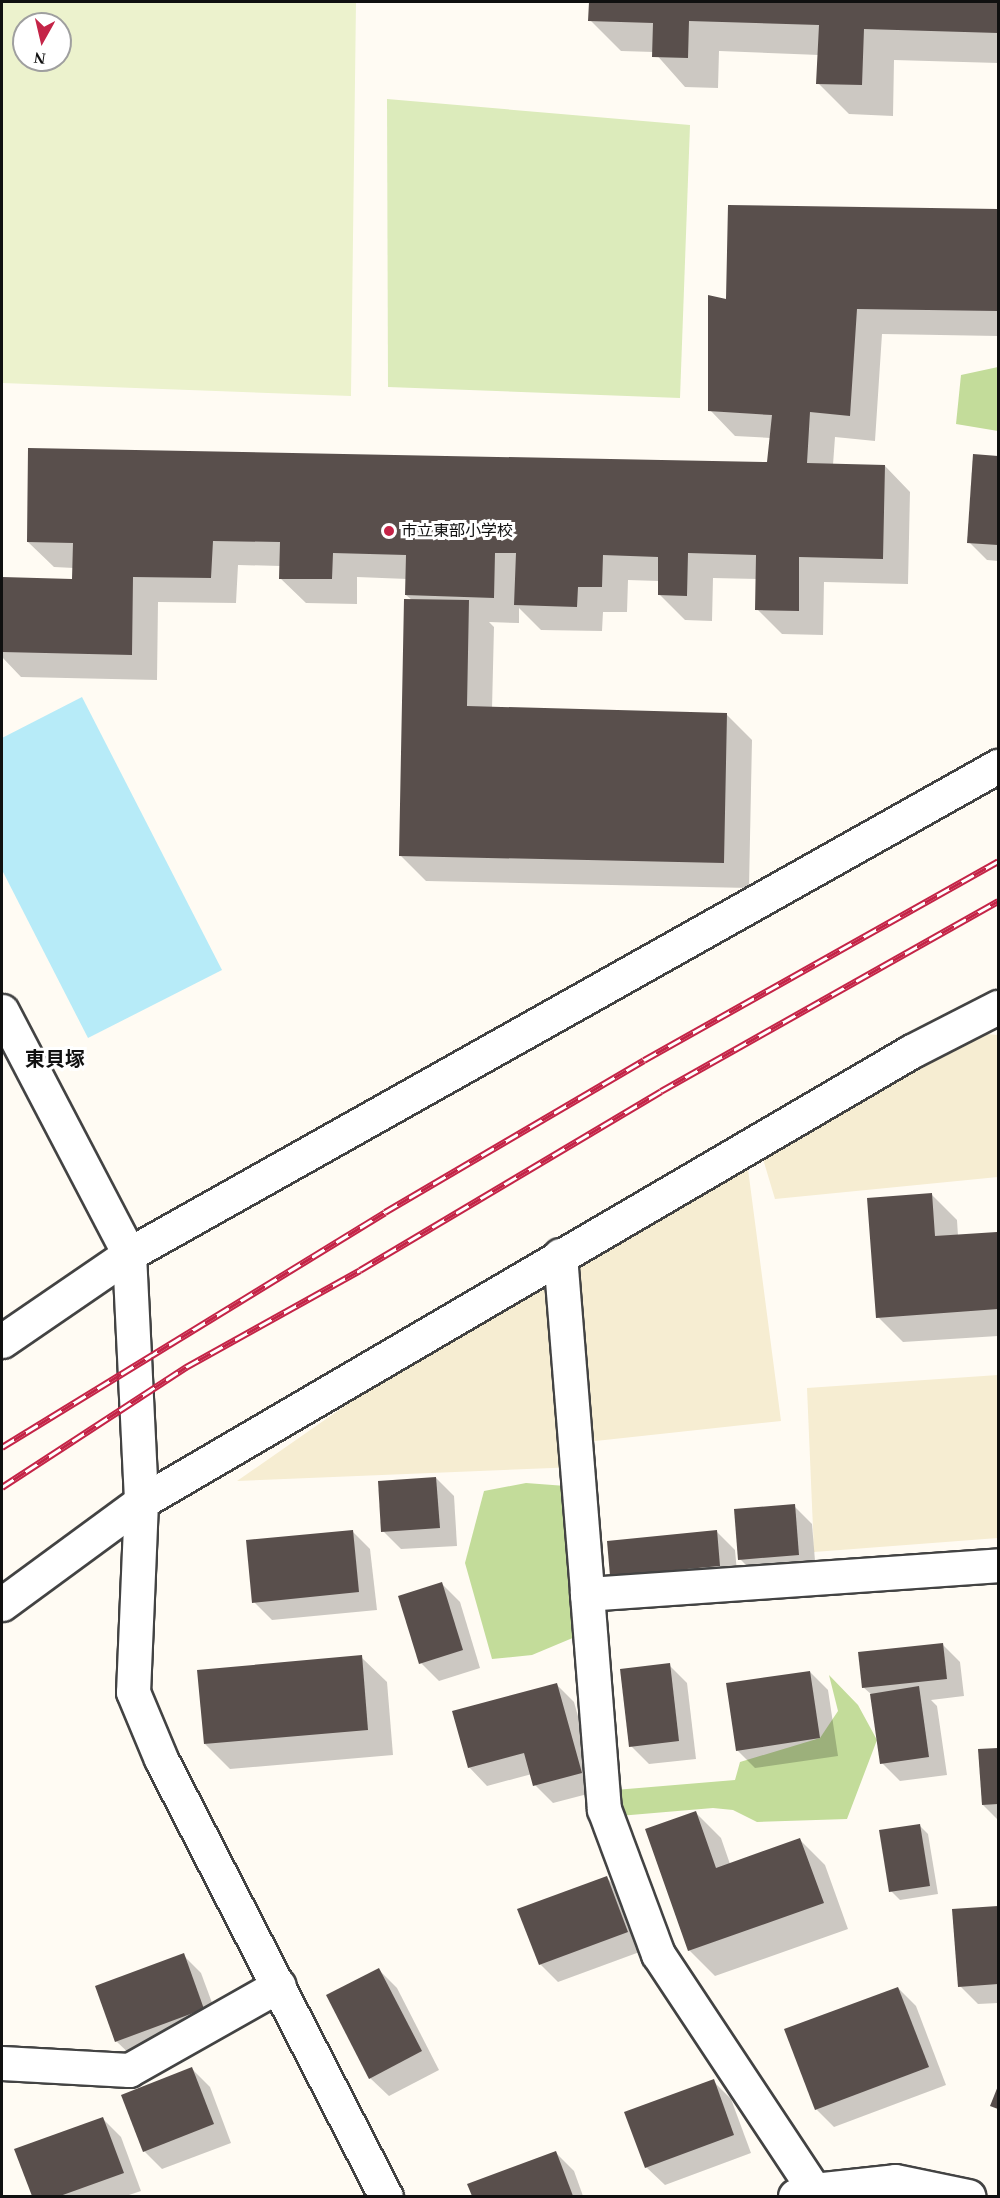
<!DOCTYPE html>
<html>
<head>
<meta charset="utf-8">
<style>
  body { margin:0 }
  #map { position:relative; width:1000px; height:2198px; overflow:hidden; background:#fffbf3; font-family:"Times New Roman","Noto Sans JP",serif }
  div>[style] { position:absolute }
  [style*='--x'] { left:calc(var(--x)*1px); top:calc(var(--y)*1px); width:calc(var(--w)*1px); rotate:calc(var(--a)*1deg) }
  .farmland>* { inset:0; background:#f6edd2 }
  .green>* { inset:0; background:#dcebbb }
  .forest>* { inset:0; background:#c3dc9a }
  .pitch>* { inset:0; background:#ecf2cd }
  .water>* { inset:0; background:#b7ebf8 }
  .shadow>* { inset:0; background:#0003 }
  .building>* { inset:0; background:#594f4c }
  .roads { filter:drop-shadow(2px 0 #434343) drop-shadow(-2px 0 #434343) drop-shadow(0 2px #434343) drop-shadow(0 -2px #434343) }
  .minor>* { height:33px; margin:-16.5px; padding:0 16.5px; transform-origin:16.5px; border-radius:16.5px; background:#fff }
  .rail>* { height:7px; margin-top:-3.5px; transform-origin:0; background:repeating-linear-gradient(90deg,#fff 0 14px,#c42447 0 28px); box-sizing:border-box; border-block:2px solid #c42447 }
  .dots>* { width:16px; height:16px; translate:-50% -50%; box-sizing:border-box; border:3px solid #fff; border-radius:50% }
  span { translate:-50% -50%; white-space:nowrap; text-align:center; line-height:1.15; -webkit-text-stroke:6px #fff; paint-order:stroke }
  .poi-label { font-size:16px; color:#101010 }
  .left { translate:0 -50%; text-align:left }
  .quarter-label { font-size:20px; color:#101010; font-weight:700 }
  .frame { position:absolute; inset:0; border:3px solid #101010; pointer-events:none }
  .north { position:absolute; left:12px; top:12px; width:60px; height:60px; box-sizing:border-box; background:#fff; border:2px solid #9f9f9f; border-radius:50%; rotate:188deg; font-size:16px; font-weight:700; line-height:24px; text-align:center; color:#101010 }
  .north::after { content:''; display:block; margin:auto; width:21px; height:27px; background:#c42447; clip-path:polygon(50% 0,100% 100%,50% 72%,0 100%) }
</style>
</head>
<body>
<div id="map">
  <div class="farmland">
    <div style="clip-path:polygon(974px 1033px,998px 1035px,998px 1177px,775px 1199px,763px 1159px)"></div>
    <div style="clip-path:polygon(748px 1169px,781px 1421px,577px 1443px,578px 1467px,237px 1481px,567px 1251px)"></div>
    <div style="clip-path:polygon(998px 1375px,998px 1538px,814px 1552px,807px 1388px)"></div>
  </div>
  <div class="green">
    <div style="clip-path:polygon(387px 99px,690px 125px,680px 398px,388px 387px)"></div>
  </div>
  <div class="forest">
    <div style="clip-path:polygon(998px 367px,998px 431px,956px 424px,961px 375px)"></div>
    <div style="clip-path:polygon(526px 1483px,579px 1487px,575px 1637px,532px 1655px,492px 1659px,465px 1563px,484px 1491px)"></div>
    <div style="clip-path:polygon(829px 1675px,858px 1705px,877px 1740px,847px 1819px,757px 1822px,733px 1810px,713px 1808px,607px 1817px,603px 1791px,735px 1780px,740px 1762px,820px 1738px,838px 1711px)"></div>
  </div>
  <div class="pitch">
    <div style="clip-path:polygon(evenodd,2px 2px,356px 2px,351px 396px,2px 383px,2px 2px,24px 24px,60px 24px,60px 60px,24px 60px,24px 24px)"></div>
  </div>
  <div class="water">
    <div style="clip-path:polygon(82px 697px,222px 970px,88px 1038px,2px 870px,2px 738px)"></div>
  </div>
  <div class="shadow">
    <div style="clip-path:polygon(590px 2px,998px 2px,998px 63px,894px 60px,893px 116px,849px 114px,818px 83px,819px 55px,719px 51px,718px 88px,685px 87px,654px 52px,621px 51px,590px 20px)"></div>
    <div style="clip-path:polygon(729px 206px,998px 211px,998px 336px,882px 334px,875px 441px,835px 437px,833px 465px,885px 466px,910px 492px,908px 584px,824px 582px,823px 635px,782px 634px,757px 609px,757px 579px,713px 578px,712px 621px,685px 620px,659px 594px,659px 581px,628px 580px,627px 612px,603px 612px,602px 631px,541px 630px,519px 608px,519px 623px,489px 622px,494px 627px,492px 709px,726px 714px,752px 740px,749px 888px,426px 881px,401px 856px,412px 600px,406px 595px,407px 579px,357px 577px,357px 604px,306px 603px,280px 578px,281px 566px,238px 565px,236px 603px,158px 602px,157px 680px,21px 677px,2px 657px,2px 579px,74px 580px,74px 568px,54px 567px,28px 542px,769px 464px,771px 438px,735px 436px,710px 410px,728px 300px)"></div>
    <div style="clip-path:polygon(975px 456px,998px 458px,998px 561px,987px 560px,969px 542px)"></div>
    <div style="clip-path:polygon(932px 1195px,957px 1220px,958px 1236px,998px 1235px,998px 1336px,903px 1342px,878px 1317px)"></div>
    <div style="clip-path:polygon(436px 1478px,454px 1496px,457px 1546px,401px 1549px,383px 1531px)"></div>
    <div style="clip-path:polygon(794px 1506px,812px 1524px,816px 1573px,758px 1577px,740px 1559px)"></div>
    <div style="clip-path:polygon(352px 1531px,370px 1549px,377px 1610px,272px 1620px,254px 1602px)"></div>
    <div style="clip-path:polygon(717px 1532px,735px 1550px,738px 1583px,612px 1575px)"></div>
    <div style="clip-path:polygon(442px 1584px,460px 1602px,480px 1668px,439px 1681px,421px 1663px)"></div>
    <div style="clip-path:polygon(942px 1644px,960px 1662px,964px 1696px,931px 1700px,937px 1706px,947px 1775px,900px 1781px,882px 1763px,872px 1695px,863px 1687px)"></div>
    <div style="clip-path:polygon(361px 1657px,387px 1682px,393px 1755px,230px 1769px,205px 1744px)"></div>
    <div style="clip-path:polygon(669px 1665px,687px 1683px,696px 1759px,649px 1764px,631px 1746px)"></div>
    <div style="clip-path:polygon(810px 1672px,828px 1690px,838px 1756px,755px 1768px,737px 1750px)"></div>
    <div style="clip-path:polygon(556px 1684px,574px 1702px,599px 1791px,553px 1803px,535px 1785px,532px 1774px,487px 1786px,469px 1767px)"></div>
    <div style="clip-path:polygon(998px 1749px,998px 1820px,983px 1805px,980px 1751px)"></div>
    <div style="clip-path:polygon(696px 1813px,721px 1838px,730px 1864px,800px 1840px,825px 1865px,848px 1929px,715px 1976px,689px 1950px)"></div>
    <div style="clip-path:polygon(919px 1825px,928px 1834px,938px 1894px,900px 1900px,891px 1891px)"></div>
    <div style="clip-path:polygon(607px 1878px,625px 1896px,645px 1950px,558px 1982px,540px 1964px)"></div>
    <div style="clip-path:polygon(998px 1907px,998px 2003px,978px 2004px,960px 1986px,954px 1911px)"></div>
    <div style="clip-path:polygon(183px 1955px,201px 1973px,221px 2027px,135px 2059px,116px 2041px)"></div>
    <div style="clip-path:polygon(379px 1970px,397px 1988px,439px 2070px,389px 2096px,370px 2078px,328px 1995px)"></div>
    <div style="clip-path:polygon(898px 1988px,916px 2006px,946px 2085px,834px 2127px,816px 2109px)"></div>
    <div style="clip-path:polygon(192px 2069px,210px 2087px,231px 2143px,162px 2169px,144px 2151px)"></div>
    <div style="clip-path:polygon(713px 2081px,731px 2099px,751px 2153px,665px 2185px,646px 2167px)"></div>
    <div style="clip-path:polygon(103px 2119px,121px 2137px,141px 2191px,126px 2196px,34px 2196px,16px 2150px)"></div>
    <div style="clip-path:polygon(556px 2153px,574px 2171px,583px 2196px,474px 2196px,469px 2185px)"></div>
  </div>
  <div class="building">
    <div style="clip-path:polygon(589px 2px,998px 2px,998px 33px,864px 29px,862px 85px,816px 84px,819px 25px,689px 21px,688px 58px,652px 57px,653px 23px,588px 21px)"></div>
    <div style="clip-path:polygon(728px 205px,998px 209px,998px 311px,857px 309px,850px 416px,810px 412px,807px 463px,885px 465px,883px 559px,799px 557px,799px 611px,755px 610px,756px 555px,688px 553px,687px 596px,658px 595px,658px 557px,603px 555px,602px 587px,578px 587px,577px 607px,514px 605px,516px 553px,495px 553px,494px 598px,405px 595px,406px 555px,333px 553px,332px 579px,279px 579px,280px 542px,213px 541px,211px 578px,133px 577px,132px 655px,2px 652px,2px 577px,72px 579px,73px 543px,27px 542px,28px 448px,767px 462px,772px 415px,708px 411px,708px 295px,726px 299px)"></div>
    <div style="clip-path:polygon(973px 454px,998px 456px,998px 545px,967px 543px)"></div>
    <div style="clip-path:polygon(404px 599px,469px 600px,467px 706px,727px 713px,724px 863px,399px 856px)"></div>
    <div style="clip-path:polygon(932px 1193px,935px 1236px,997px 1232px,998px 1309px,876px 1318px,867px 1198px)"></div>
    <div style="clip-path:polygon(436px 1477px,440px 1528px,381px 1532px,378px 1481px)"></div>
    <div style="clip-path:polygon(795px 1504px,799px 1555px,738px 1560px,734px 1509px)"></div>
    <div style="clip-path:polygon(353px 1530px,359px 1592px,252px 1603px,246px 1540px)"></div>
    <div style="clip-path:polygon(717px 1530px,720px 1566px,610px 1576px,607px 1541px)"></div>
    <div style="clip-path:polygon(442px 1582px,463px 1650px,419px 1664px,398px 1596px)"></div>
    <div style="clip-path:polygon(943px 1643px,947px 1679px,862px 1688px,858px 1652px)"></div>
    <div style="clip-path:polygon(362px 1655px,368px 1730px,204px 1744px,197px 1670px)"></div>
    <div style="clip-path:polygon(670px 1663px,679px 1741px,629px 1747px,620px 1669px)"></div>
    <div style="clip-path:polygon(810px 1671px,820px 1738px,736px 1751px,726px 1683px)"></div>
    <div style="clip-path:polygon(557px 1683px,582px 1773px,533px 1786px,524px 1753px,468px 1768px,452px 1711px)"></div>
    <div style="clip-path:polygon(919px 1686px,929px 1757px,880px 1764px,870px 1694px)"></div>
    <div style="clip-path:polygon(998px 1748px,998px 1804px,982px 1805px,978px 1749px)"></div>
    <div style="clip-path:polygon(696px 1811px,716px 1868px,800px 1838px,824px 1903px,688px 1951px,645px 1829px)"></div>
    <div style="clip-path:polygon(920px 1824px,930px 1886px,889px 1892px,879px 1830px)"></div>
    <div style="clip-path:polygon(607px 1876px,628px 1932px,539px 1965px,517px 1909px)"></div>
    <div style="clip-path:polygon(998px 1906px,998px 1984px,958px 1987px,952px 1909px)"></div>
    <div style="clip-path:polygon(184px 1953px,204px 2009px,115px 2042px,95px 1986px)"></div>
    <div style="clip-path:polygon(379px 1968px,422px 2051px,369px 2079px,326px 1995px)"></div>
    <div style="clip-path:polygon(898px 1987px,929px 2067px,815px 2110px,784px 2029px)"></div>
    <div style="clip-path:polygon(192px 2067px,214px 2124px,143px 2152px,121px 2095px)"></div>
    <div style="clip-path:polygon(714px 2079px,734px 2135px,645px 2168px,624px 2112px)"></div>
    <div style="clip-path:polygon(998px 2086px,998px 2109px,990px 2106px)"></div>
    <div style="clip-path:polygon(103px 2117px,124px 2173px,60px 2196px,32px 2196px,14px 2149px)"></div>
    <div style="clip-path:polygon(556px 2151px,573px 2196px,472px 2196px,467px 2184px)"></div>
  </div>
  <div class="roads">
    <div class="minor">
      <div style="--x:2;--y:1011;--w:274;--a:62.4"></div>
      <div style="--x:129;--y:1254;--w:248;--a:87.2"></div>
      <div style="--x:141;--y:1502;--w:190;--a:92.4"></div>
      <div style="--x:133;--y:1692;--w:73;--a:67.3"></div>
      <div style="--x:161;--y:1759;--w:492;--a:62.8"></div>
      <div style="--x:560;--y:1255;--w:340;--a:85.4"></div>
      <div style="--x:587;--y:1594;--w:412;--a:-4"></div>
      <div style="--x:2;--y:1341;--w:154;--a:-34.4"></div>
      <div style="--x:129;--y:1254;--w:997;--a:-29.32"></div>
      <div style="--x:587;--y:1594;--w:216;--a:85.5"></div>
      <div style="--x:604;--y:1809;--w:155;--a:69.6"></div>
      <div style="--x:658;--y:1954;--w:283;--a:56.5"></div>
      <div style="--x:2;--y:1604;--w:172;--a:-36.3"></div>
      <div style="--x:141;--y:1502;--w:893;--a:-30.33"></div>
      <div style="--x:912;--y:1051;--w:97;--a:-27.1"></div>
      <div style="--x:2;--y:2063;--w:127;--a:3.2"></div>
      <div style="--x:129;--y:2070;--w:172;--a:-29.5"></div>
      <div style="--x:795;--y:2196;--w:20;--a:-18"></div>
      <div style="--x:814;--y:2190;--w:81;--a:-6.3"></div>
      <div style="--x:895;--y:2181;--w:75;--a:11.6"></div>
    </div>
  </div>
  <div class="rail">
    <div style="--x:2;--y:1447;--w:449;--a:-31.5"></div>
    <div style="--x:385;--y:1212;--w:300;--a:-30.4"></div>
    <div style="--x:644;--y:1060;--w:406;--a:-29.3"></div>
    <div style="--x:2;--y:1487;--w:220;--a:-33.1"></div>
    <div style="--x:186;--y:1367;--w:199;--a:-29.1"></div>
    <div style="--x:360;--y:1270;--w:350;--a:-30.7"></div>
    <div style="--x:661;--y:1091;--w:387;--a:-29.4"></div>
  </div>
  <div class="dots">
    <div style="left:389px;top:531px;background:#c42447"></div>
  </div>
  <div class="poi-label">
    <span class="left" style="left:401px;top:531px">市立東部小学校</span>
  </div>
  <div class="quarter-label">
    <span style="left:55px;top:1059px">東貝塚</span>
  </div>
  <div class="frame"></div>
  <div class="north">N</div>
</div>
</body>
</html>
